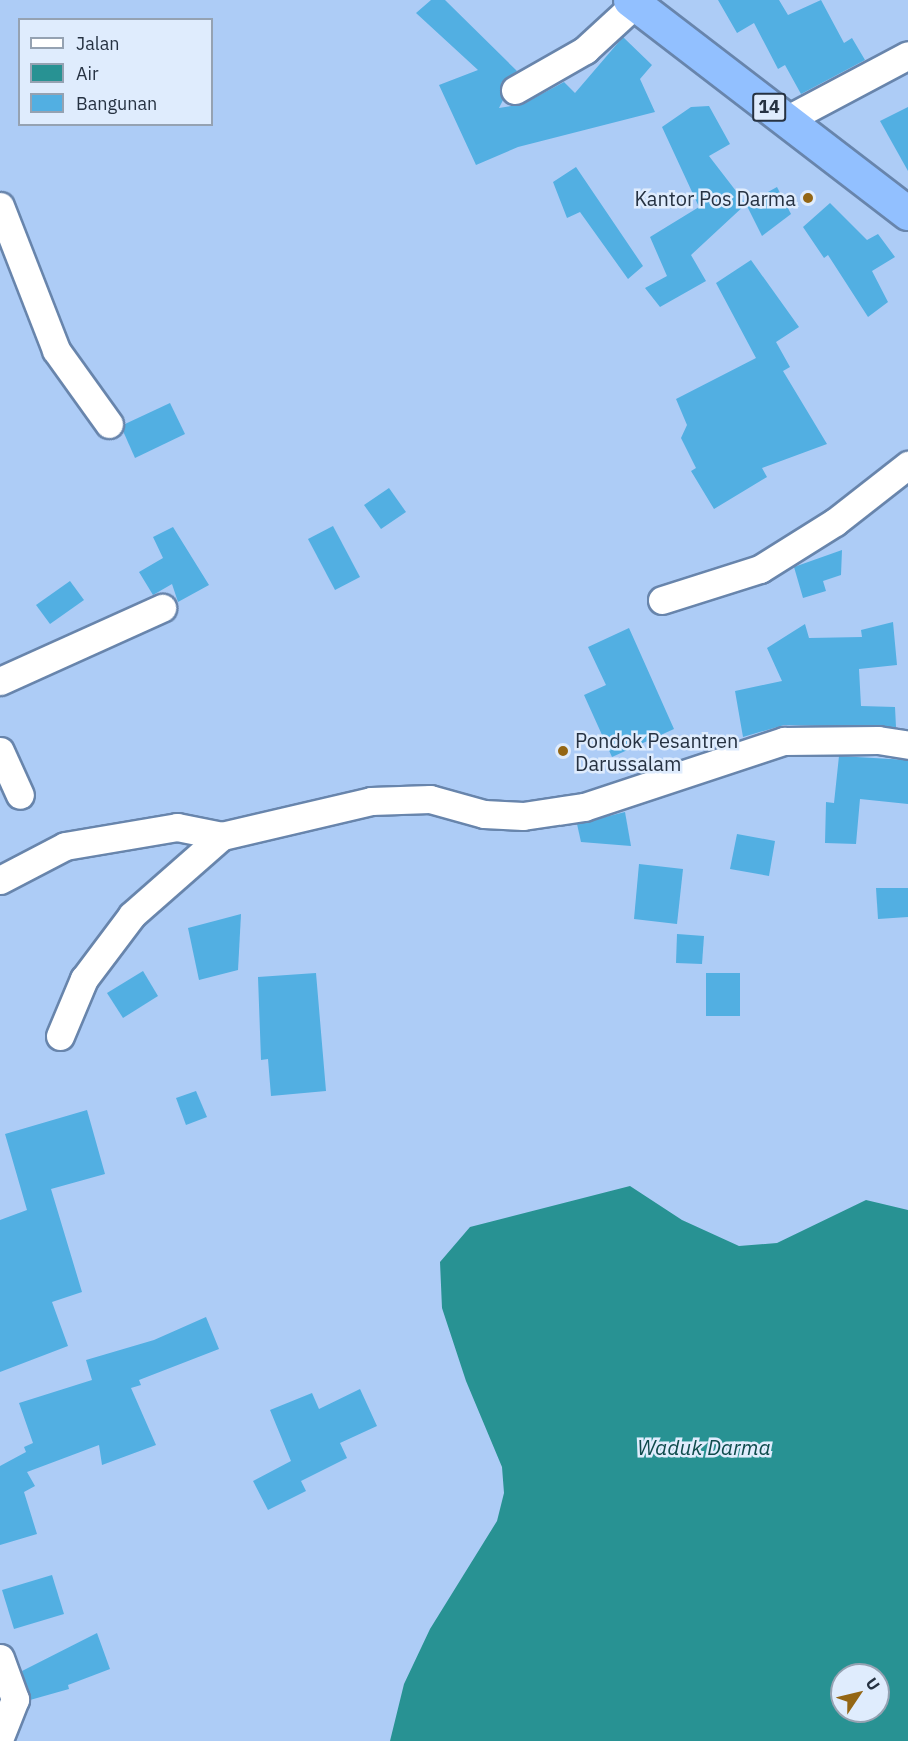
<!DOCTYPE html>
<html>
<head>
<meta charset="utf-8">
<style>
  body { margin:0 }
  #map { position:relative; width:908px; height:1741px; overflow:hidden; background:#adccf6; font-family:"IBM Plex Sans",sans-serif }
  div>[style] { position:absolute }
  [style*='--x'] { left:calc(var(--x)*1px); top:calc(var(--y)*1px); width:calc(var(--w)*1px); rotate:calc(var(--a)*1deg) }
  .water>* { inset:0; background:#289293 }
  .building>* { inset:0; background:#52afe2 }
  .roads { filter:drop-shadow(2px 0 #6885ac) drop-shadow(-2px 0 #6885ac) drop-shadow(0 2px #6885ac) drop-shadow(0 -2px #6885ac) }
  .minor>* { height:27px; margin:-13.5px; padding:0 13.5px; transform-origin:13.5px; border-radius:13.5px; background:#fff }
  .trunk>* { height:33px; margin:-16.5px; padding:0 16.5px; transform-origin:16.5px; border-radius:16.5px; background:#92c0ff }
  .dots>* { width:16px; height:16px; translate:-50% -50%; box-sizing:border-box; border:3px solid #dfecfd; border-radius:50% }
  span { translate:-50% -50%; white-space:nowrap; text-align:center; line-height:1.15; -webkit-text-stroke:5px #dfecfd; paint-order:stroke }
  .shield-label span { padding:2px 4px; background:#dfecfd; border:2px solid; border-radius:4px; -webkit-text-stroke-width:0 }
  .shield-label { font-size:18px; color:#263242; font-weight:700 }
  .poi-label { font-size:20px; color:#263242 }
  .right { translate:-100% -50%; text-align:right }
  .left { translate:0 -50%; text-align:left }
  .water-label { font-size:21px; color:#0f4b4c; font-style:italic }
  .legend { position:absolute; left:18px; top:18px; width:195px; height:108px; box-sizing:border-box; background:#dfecfd; border:2px solid #95a2b2; margin:0; padding:8px 10px; list-style:none; font-size:18px; color:#263242 }
  .legend li { display:flex; align-items:center; gap:12px; height:30px }
  .legend b { width:30px; border:2px solid #95a2b2 }
  .north { position:absolute; left:830px; top:1663px; width:60px; height:60px; box-sizing:border-box; background:#dfecfd; border:2px solid #95a2b2; border-radius:50%; rotate:55deg; font-size:16px; font-weight:700; line-height:24px; text-align:center; color:#263242 }
  .north::after { content:''; display:block; margin:auto; width:21px; height:27px; background:#946614; clip-path:polygon(50% 0,100% 100%,50% 72%,0 100%) }
</style>
</head>
<body>
<div id="map">
  <div class="water">
    <div style="clip-path:polygon(evenodd,630px 1186px,682px 1220px,739px 1246px,777px 1243px,866px 1200px,908px 1210px,908px 1741px,390px 1741px,404px 1684px,430px 1629px,497px 1521px,504px 1493px,502px 1467px,466px 1381px,442px 1308px,440px 1262px,470px 1227px,630px 1186px,842px 1675px,878px 1675px,878px 1711px,842px 1711px,842px 1675px)"></div>
  </div>
  <div class="building">
    <div style="clip-path:polygon(431px 0,445px 0,517px 71px,501px 83px,503px 100px,499px 108px,523px 104px,564px 82px,575px 93px,623px 37px,652px 65px,640px 79px,655px 112px,518px 147px,476px 165px,439px 85px,478px 70px,416px 13px)"></div>
    <div style="clip-path:polygon(718px 0,779px 0,788px 15px,821px 0,844px 43px,852px 38px,865px 60px,801px 94px,785px 65px,778px 69px,754px 23px,737px 33px)"></div>
    <div style="clip-path:polygon(709px 106px,730px 144px,709px 156px,746px 204px,691px 255px,706px 281px,660px 307px,645px 288px,667px 276px,650px 237px,699px 207px,662px 127px,691px 107px)"></div>
    <div style="clip-path:polygon(908px 107px,908px 171px,880px 121px)"></div>
    <div style="clip-path:polygon(576px 167px,643px 266px,628px 279px,580px 212px,567px 218px,553px 182px)"></div>
    <div style="clip-path:polygon(777px 187px,791px 214px,762px 236px,746px 204px)"></div>
    <div style="clip-path:polygon(830px 203px,867px 240px,878px 234px,895px 257px,872px 271px,888px 302px,868px 317px,828px 255px,824px 258px,803px 227px)"></div>
    <div style="clip-path:polygon(751px 260px,799px 327px,776px 342px,790px 367px,783px 371px,827px 444px,762px 468px,767px 477px,714px 509px,691px 471px,696px 468px,681px 438px,687px 425px,676px 399px,756px 358px,716px 283px)"></div>
    <div style="clip-path:polygon(170px 403px,185px 434px,135px 458px,123px 431px,125px 424px)"></div>
    <div style="clip-path:polygon(389px 488px,406px 512px,381px 529px,364px 505px)"></div>
    <div style="clip-path:polygon(333px 526px,360px 577px,335px 590px,308px 539px)"></div>
    <div style="clip-path:polygon(173px 527px,209px 585px,178px 602px,172px 584px,153px 595px,139px 572px,163px 558px,153px 537px)"></div>
    <div style="clip-path:polygon(842px 550px,841px 575px,823px 581px,826px 591px,803px 598px,794px 567px)"></div>
    <div style="clip-path:polygon(70px 581px,84px 600px,50px 624px,36px 605px)"></div>
    <div style="clip-path:polygon(893px 622px,897px 665px,859px 669px,861px 706px,895px 707px,896px 727px,784px 725px,743px 737px,735px 691px,782px 681px,767px 648px,805px 624px,809px 638px,862px 637px,861px 630px)"></div>
    <div style="clip-path:polygon(629px 628px,674px 729px,612px 757px,584px 695px,606px 685px,588px 647px)"></div>
    <div style="clip-path:polygon(839px 756px,908px 760px,908px 804px,860px 799px,856px 844px,825px 843px,826px 802px,834px 803px)"></div>
    <div style="clip-path:polygon(625px 812px,631px 846px,581px 842px,577px 824px)"></div>
    <div style="clip-path:polygon(737px 834px,775px 841px,769px 876px,730px 869px)"></div>
    <div style="clip-path:polygon(639px 864px,683px 869px,677px 924px,634px 919px)"></div>
    <div style="clip-path:polygon(876px 888px,908px 888px,908px 917px,878px 919px)"></div>
    <div style="clip-path:polygon(241px 914px,238px 970px,199px 980px,188px 928px)"></div>
    <div style="clip-path:polygon(677px 934px,704px 936px,702px 964px,676px 963px)"></div>
    <div style="clip-path:polygon(143px 971px,158px 996px,123px 1018px,107px 993px)"></div>
    <div style="clip-path:polygon(316px 973px,326px 1091px,271px 1096px,268px 1059px,261px 1060px,258px 977px)"></div>
    <div style="clip-path:polygon(706px 973px,740px 973px,740px 1016px,706px 1016px)"></div>
    <div style="clip-path:polygon(196px 1091px,207px 1117px,186px 1125px,176px 1098px)"></div>
    <div style="clip-path:polygon(87px 1110px,105px 1174px,51px 1189px,82px 1292px,52px 1302px,68px 1346px,0 1372px,0 1220px,27px 1210px,5px 1134px)"></div>
    <div style="clip-path:polygon(206px 1317px,219px 1349px,139px 1380px,141px 1385px,131px 1388px,156px 1445px,102px 1465px,99px 1445px,27px 1472px,35px 1486px,24px 1492px,37px 1534px,0 1545px,0 1466px,26px 1452px,24px 1447px,33px 1443px,19px 1403px,92px 1380px,86px 1360px,154px 1340px)"></div>
    <div style="clip-path:polygon(360px 1389px,377px 1426px,340px 1443px,347px 1458px,301px 1481px,306px 1491px,268px 1510px,253px 1481px,291px 1461px,270px 1410px,312px 1393px,319px 1409px)"></div>
    <div style="clip-path:polygon(52px 1575px,64px 1614px,14px 1629px,2px 1590px)"></div>
    <div style="clip-path:polygon(97px 1633px,110px 1669px,68px 1685px,69px 1689px,30px 1700px,22px 1671px)"></div>
  </div>
  <div class="roads">
    <div class="minor">
      <div style="--x:515;--y:90;--w:81;--a:-29.7"></div>
      <div style="--x:585;--y:50;--w:68;--a:-42.6"></div>
      <div style="--x:786;--y:120;--w:138;--a:-28"></div>
      <div style="--x:0;--y:206;--w:155;--a:68.7"></div>
      <div style="--x:56;--y:350;--w:91;--a:54.4"></div>
      <div style="--x:662;--y:600;--w:103;--a:-17.6"></div>
      <div style="--x:760;--y:569;--w:89;--a:-32.1"></div>
      <div style="--x:835;--y:522;--w:93;--a:-38"></div>
      <div style="--x:0;--y:681;--w:178;--a:-24.3"></div>
      <div style="--x:0;--y:751;--w:48;--a:65.6"></div>
      <div style="--x:0;--y:880;--w:73;--a:-27.6"></div>
      <div style="--x:65;--y:846;--w:114;--a:-9.6"></div>
      <div style="--x:177;--y:827;--w:46;--a:11.3"></div>
      <div style="--x:222;--y:836;--w:153;--a:-13.2"></div>
      <div style="--x:371;--y:801;--w:59;--a:-1.9"></div>
      <div style="--x:430;--y:799;--w:56;--a:15.5"></div>
      <div style="--x:484;--y:814;--w:39;--a:3"></div>
      <div style="--x:523;--y:816;--w:62;--a:-8.4"></div>
      <div style="--x:584;--y:807;--w:211;--a:-18.3"></div>
      <div style="--x:784;--y:741;--w:94;--a:-0.6"></div>
      <div style="--x:878;--y:740;--w:30;--a:9"></div>
      <div style="--x:60;--y:1036;--w:62;--a:-67.2"></div>
      <div style="--x:84;--y:979;--w:80;--a:-53.1"></div>
      <div style="--x:132;--y:915;--w:120;--a:-41.3"></div>
      <div style="--x:0;--y:1658;--w:44;--a:69.9"></div>
      <div style="--x:15;--y:1699;--w:41;--a:111.5"></div>
    </div>
    <div class="trunk">
      <div style="--x:630;--y:0;--w:350;--a:37.5"></div>
    </div>
  </div>
  <div class="dots">
    <div style="left:808px;top:198px;background:#946614"></div>
    <div style="left:563px;top:751px;background:#946614"></div>
  </div>
  <div class="shield-label">
    <span style="left:769px;top:107px">14</span>
  </div>
  <div class="poi-label">
    <span class="right" style="left:796px;top:198px">Kantor Pos Darma</span>
    <span class="left" style="left:575px;top:752px">Pondok Pesantren<br>Darussalam</span>
  </div>
  <div class="water-label">
    <span style="left:704px;top:1447px">Waduk Darma</span>
  </div>
  <ul class="legend">
  <li><b style="height:8px;background:#fff"></b>Jalan</li>
  <li><b style="height:16px;background:#289293"></b>Air</li>
  <li><b style="height:16px;background:#52afe2"></b>Bangunan</li>
  </ul>
  <div class="north">U</div>
</div>
</body>
</html>
